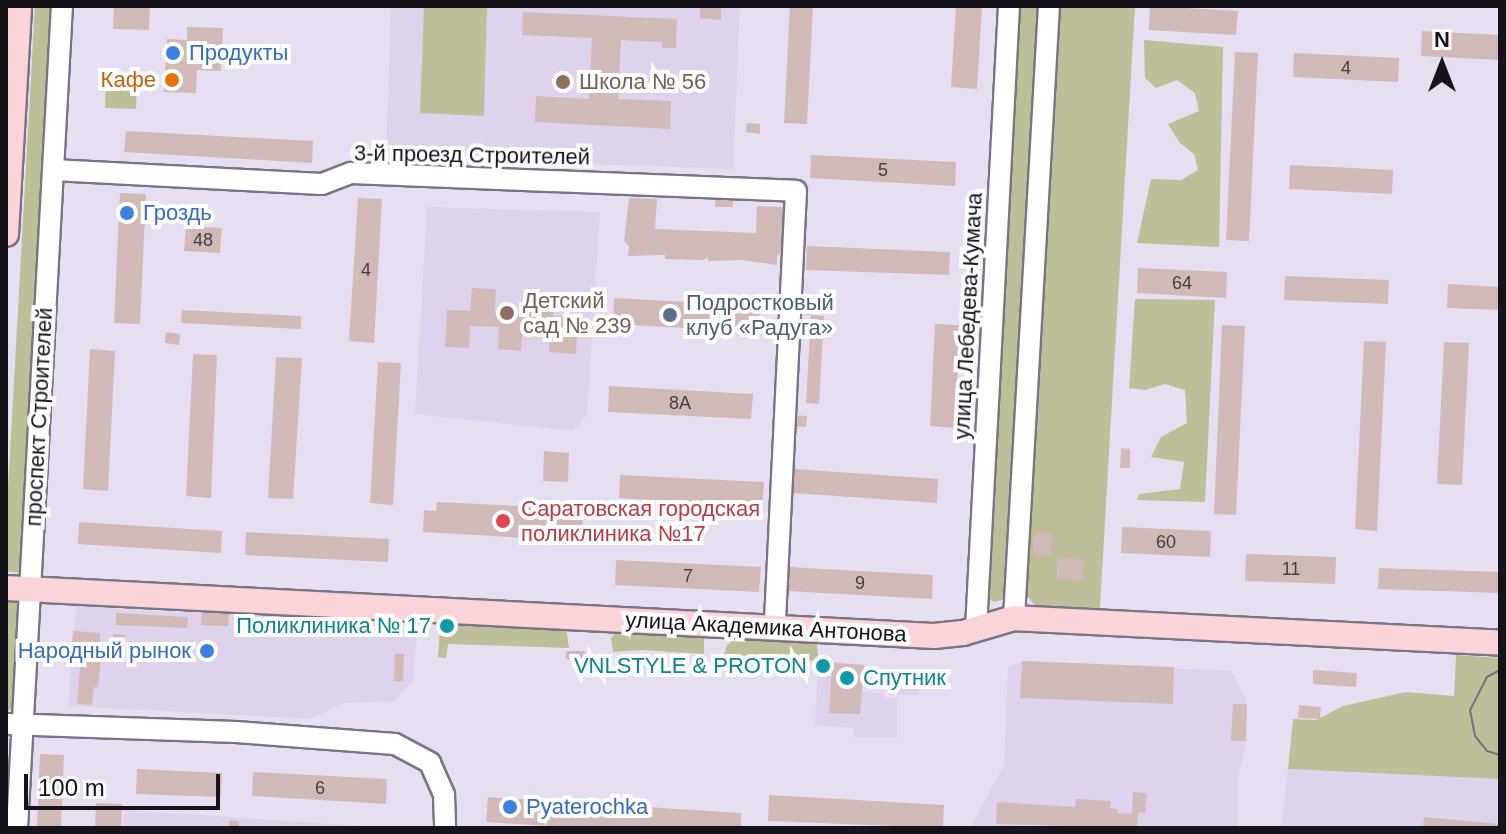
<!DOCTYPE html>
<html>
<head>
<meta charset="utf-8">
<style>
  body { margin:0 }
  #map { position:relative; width:1506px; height:834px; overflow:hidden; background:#e6dff2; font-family:Arial,sans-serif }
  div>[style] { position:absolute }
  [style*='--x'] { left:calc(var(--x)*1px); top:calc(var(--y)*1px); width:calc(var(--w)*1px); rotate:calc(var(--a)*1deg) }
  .built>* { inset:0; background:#ddd3ed }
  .green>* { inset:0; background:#bcbf98 }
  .building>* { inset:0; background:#d1b9b8 }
  .roads { filter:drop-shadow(2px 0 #7a7384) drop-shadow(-2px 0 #7a7384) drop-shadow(0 2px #7a7384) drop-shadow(0 -2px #7a7384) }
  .minor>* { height:20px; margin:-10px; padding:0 10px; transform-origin:10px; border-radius:10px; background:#fff }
  .major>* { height:24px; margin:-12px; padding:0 12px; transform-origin:12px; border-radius:12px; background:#fbd4d9 }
  .tram>* { height:2px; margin:-1px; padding:0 1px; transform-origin:1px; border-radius:1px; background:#75707d }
  .dots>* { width:22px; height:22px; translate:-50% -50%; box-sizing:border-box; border:4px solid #fff; border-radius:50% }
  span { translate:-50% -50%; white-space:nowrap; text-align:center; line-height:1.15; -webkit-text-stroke:8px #fff; paint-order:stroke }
  .number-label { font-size:18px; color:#453c42 }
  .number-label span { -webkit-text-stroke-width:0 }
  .shop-label { font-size:22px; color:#366cbe }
  .left { translate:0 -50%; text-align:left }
  .right { translate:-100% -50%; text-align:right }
  .food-label { font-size:22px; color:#c56008 }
  .education-label { font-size:22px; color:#785e54 }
  .street-label { font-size:22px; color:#16131a }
  .service-label { font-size:22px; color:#4e5e75 }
  .health-label { font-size:22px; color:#be3a42 }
  .culture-label { font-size:22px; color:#0d838f }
  .frame { position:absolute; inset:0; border:8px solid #16131a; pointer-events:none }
  .north { position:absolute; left:1402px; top:24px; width:80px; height:80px; -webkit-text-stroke:6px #fff; paint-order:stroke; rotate:0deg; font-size:22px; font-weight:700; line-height:32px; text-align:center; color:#16131a }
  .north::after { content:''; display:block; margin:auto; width:28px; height:36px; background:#16131a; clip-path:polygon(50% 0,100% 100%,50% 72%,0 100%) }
  .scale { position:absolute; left:24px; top:774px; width:196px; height:36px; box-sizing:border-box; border:4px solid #16131a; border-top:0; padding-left:10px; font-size:24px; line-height:28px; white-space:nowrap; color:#16131a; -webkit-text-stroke:6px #fff; paint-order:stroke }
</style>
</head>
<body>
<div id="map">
  <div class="built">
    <div style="clip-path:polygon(391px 6px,740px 6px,733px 169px,386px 157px)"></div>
    <div style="clip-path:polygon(427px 207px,600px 212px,587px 414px,573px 431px,415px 414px)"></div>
    <div style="clip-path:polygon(77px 600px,108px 601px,114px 609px,183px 613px,190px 607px,418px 620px,413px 681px,394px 702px,343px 703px,310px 719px,68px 706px)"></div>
    <div style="clip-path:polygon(818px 660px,864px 665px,861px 692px,884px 693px,884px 697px,897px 698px,897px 737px,854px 737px,853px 728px,815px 726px)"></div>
    <div style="clip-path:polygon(1022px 661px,1232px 671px,1246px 700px,1245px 747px,1238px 779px,1238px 828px,970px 828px,1004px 765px,1008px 667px)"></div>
    <div style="clip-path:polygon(888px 675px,919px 675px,919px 695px,888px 695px)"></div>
    <div style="clip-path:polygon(1288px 769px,1500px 779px,1500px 828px,1281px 828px)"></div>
    <div style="clip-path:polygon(125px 810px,362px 826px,362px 828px,123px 828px)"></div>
  </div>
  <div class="green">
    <div style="clip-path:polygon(35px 6px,58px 6px,23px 571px,19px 573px,6px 571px,6px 524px)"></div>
    <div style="clip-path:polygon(424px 6px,487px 6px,484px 116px,420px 113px)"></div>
    <div style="clip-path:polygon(1014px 6px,1041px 6px,1006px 599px,994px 602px,986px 597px)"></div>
    <div style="clip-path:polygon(1055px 6px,1135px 6px,1100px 607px,1096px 614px,1054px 607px,1050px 612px,1040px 611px,1025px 594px)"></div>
    <div style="clip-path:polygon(1144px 40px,1223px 47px,1219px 247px,1137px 243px,1151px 179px,1181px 180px,1198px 170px,1194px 154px,1179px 142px,1168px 124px,1199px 111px,1195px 93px,1177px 80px,1156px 88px,1145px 78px)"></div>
    <div style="clip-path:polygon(106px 74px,137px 75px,136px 109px,105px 108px)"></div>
    <div style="clip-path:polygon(1135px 299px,1215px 300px,1205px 502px,1137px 500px,1139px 494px,1180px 489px,1184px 462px,1151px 457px,1161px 437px,1187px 423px,1185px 390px,1165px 384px,1145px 390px,1129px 388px)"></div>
    <div style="clip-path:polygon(6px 601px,21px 603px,14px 705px,6px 714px)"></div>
    <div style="clip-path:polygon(454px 623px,566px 628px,569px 648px,448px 644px,446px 658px,438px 657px,440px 629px,453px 629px)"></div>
    <div style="clip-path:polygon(619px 630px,704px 634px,704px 654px,641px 650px,613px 652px,611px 638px)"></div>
    <div style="clip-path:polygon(736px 638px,817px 643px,818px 657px,817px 661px,724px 655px,727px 645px)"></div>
    <div style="clip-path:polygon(1456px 655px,1500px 658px,1500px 779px,1288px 769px,1293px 719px,1316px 720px,1343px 706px,1406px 692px,1454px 696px)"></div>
  </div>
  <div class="building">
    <div style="clip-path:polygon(114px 6px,150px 6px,149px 30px,113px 29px)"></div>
    <div style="clip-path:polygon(700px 6px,721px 6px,721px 20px,700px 18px)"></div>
    <div style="clip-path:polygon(790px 6px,813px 6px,807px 124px,784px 123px)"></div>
    <div style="clip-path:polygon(956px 6px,982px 6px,977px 89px,951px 87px)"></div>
    <div style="clip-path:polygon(1150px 6px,1238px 11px,1236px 35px,1149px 30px)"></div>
    <div style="clip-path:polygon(523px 12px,677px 19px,676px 48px,662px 48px,662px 42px,621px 40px,618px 99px,671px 101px,670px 129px,535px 122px,536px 96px,589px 99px,592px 38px,522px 35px)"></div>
    <div style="clip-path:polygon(187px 27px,223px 28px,221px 71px,197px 70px,196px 93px,164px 92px,167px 39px,187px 40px)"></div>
    <div style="clip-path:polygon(1422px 31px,1500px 35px,1500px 60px,1421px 56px)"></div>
    <div style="clip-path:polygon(1235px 52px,1258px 53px,1249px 241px,1226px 240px)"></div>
    <div style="clip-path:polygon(1294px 53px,1399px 58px,1398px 82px,1293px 77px)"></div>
    <div style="clip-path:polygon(747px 123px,760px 124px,760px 134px,746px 132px)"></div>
    <div style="clip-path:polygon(126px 131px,313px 141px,312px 163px,124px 152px)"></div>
    <div style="clip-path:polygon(811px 155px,956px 162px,955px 186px,810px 178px)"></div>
    <div style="clip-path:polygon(1290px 165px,1393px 170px,1392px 194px,1289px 189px)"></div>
    <div style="clip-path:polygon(120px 193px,146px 194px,140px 324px,114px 323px)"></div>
    <div style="clip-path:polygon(715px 197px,733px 197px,733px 207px,715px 207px)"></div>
    <div style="clip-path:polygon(358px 198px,382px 199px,374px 343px,349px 341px)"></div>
    <div style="clip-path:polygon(629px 198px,657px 199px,655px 229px,756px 233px,757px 206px,783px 207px,784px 249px,777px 256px,777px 265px,742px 260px,708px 261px,708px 257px,703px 260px,665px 259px,665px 255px,628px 256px,629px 246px,624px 241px)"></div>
    <div style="clip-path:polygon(186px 226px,222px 228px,220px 253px,184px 251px)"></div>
    <div style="clip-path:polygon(807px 246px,950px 252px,949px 275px,806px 270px)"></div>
    <div style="clip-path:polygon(1138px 268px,1227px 272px,1226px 298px,1137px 293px)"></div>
    <div style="clip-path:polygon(1285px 276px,1389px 280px,1388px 304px,1284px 300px)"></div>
    <div style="clip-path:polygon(1448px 284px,1500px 287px,1500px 310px,1447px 308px)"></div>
    <div style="clip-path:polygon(472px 288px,496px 289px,495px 313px,529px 314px,530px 292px,554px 293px,553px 316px,578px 317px,576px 354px,549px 352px,550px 329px,523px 327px,521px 351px,498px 349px,499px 327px,470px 326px,469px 348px,445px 347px,447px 310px,470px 311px)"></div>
    <div style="clip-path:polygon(614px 298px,760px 306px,758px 332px,613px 324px)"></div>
    <div style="clip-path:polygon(796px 302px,812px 303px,811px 315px,824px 316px,819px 404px,806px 403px,811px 315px,796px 314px)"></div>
    <div style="clip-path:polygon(182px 310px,301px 316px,301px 329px,181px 323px)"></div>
    <div style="clip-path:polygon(935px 324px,960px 325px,955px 428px,930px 426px)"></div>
    <div style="clip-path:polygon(1222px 325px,1245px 326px,1236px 515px,1214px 514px)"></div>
    <div style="clip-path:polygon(166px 332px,180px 334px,179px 345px,165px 343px)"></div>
    <div style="clip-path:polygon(1364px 341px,1386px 342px,1377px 531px,1355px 529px)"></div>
    <div style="clip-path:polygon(1444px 342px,1469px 343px,1462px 485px,1437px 484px)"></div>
    <div style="clip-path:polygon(90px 349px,115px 351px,108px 491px,83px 489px)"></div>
    <div style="clip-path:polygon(193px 354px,217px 355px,211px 498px,186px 496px)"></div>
    <div style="clip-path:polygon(276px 357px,302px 358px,293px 499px,268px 498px)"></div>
    <div style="clip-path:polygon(378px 362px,401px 363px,393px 505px,370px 503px)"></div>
    <div style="clip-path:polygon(609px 386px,753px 394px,751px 419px,608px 412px)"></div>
    <div style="clip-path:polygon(792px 415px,807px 416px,806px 427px,791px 426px)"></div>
    <div style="clip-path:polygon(1121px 448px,1130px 449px,1130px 468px,1120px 468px)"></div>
    <div style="clip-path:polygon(544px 451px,569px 453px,568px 482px,543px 481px)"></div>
    <div style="clip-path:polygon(794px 469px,938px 479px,937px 503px,793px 493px)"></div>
    <div style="clip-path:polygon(620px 475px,764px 482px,762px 506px,619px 498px)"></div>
    <div style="clip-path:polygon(437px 502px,583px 509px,582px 533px,546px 531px,545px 539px,423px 532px,424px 510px,436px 511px)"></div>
    <div style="clip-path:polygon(79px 522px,222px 531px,221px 553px,78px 544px)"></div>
    <div style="clip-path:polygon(1122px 527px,1211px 531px,1210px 557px,1121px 553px)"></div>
    <div style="clip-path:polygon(246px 532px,389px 539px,388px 562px,245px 555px)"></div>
    <div style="clip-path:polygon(1035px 532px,1053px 534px,1051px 556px,1033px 555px)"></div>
    <div style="clip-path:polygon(1246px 554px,1336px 557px,1335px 584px,1245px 581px)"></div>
    <div style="clip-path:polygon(1058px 557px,1085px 559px,1083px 581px,1056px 579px)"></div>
    <div style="clip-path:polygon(616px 560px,761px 567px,759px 592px,615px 585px)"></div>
    <div style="clip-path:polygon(788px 567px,933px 575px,932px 599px,786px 591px)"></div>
    <div style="clip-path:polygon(1379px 568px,1500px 572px,1500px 593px,1378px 589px)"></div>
    <div style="clip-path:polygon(202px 612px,229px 613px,228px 626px,201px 625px)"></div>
    <div style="clip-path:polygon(116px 613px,188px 617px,187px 628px,116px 625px)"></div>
    <div style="clip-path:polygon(73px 631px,100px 633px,100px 644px,72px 642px)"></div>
    <div style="clip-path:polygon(113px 634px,125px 635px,125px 645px,112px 645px)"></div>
    <div style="clip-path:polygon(566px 651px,585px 651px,585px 660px,566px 659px)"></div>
    <div style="clip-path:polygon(395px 654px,404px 654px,403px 681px,394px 681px)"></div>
    <div style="clip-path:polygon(81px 655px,101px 656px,98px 688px,94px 687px,92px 705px,77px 704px)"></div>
    <div style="clip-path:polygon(818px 660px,828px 660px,828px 673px,818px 672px)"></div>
    <div style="clip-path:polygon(1022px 661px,1174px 667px,1173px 704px,1020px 698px)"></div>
    <div style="clip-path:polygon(832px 663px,864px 665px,860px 714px,829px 713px)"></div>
    <div style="clip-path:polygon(1313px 670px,1357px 673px,1356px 687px,1313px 684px)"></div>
    <div style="clip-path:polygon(1233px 704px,1247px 704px,1246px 741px,1231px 741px)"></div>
    <div style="clip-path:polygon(1299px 705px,1321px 707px,1320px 719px,1298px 718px)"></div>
    <div style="clip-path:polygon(40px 754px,64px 755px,61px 828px,37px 828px)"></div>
    <div style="clip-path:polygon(137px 769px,222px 773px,221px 797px,136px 794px)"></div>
    <div style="clip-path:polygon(253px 772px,387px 779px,386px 804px,252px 796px)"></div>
    <div style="clip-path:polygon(1133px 792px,1147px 793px,1145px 813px,1138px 812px,1137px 828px,996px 824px,997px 802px,1075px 807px,1076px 799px,1111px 801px,1110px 808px,1118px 809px,1118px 813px,1132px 814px)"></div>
    <div style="clip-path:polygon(769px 795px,944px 805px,943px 828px,768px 821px)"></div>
    <div style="clip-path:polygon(488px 797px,741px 813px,741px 828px,582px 828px,486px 822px)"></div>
    <div style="clip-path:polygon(96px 803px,122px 804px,121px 828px,95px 828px)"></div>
    <div style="clip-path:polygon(1424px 817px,1499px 824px,1499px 828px,1423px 828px)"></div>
    <div style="clip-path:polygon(229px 820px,239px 821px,239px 828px,229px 828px)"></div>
  </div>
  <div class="roads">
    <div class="minor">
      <div style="--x:53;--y:170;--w:269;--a:3"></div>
      <div style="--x:322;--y:184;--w:31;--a:-21"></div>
      <div style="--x:351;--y:173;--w:445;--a:2.3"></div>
      <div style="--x:796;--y:191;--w:437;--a:92.8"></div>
      <div style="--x:1014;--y:618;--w:613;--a:-86.73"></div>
      <div style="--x:976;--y:629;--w:624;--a:-86.97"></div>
      <div style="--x:6;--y:724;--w:230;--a:2"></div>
      <div style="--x:236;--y:732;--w:159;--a:4.3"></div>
      <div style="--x:395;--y:744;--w:40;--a:28"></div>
      <div style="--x:430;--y:763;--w:35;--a:66"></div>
      <div style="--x:444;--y:795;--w:33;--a:88"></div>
      <div style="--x:17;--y:828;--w:823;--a:-86.87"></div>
    </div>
    <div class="major">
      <div style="--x:6;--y:234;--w:228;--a:-86.7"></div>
      <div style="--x:6;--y:588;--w:929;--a:2.96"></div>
      <div style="--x:934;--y:636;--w:29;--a:-6"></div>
      <div style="--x:963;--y:633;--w:53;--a:-16.4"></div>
      <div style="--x:1014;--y:618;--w:487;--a:2.9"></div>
    </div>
  </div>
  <div class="tram">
    <div style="--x:1500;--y:670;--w:15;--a:152"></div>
    <div style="--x:1487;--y:677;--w:37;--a:117"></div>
    <div style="--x:1470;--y:710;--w:26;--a:79"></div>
    <div style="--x:1475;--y:736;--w:19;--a:51"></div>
    <div style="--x:1487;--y:751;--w:14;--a:17"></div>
  </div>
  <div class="dots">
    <div style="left:173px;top:53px;background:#3f7fe0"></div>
    <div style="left:172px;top:80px;background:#e8710a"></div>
    <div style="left:563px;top:82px;background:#8d6e63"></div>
    <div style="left:127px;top:213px;background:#3f7fe0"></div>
    <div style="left:507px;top:313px;background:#8d6e63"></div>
    <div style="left:670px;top:315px;background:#5c6f8a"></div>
    <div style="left:503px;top:521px;background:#e0444e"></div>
    <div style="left:447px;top:626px;background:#0f9aa8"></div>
    <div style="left:207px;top:651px;background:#3f7fe0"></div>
    <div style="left:823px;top:666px;background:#0f9aa8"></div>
    <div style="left:847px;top:678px;background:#0f9aa8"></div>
    <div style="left:510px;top:807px;background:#3f7fe0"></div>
  </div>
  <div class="number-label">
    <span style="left:1346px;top:68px">4</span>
    <span style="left:883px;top:170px">5</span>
    <span style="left:203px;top:240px">48</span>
    <span style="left:366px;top:270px">4</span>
    <span style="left:1182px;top:283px">64</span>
    <span style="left:680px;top:403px">8А</span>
    <span style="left:1166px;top:542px">60</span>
    <span style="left:1291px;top:569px">11</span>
    <span style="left:688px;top:576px">7</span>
    <span style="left:860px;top:583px">9</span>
    <span style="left:320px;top:788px">6</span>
  </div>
  <div class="shop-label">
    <span class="left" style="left:189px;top:53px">Продукты</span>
    <span class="left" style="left:143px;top:213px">Гроздь</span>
    <span class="right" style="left:191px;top:651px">Народный рынок</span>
    <span class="left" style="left:526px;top:807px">Pyaterochka</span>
  </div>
  <div class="food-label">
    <span class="right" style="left:156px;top:80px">Кафе</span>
  </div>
  <div class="education-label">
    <span class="left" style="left:579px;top:82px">Школа № 56</span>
    <span class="left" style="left:523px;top:313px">Детский<br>сад № 239</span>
  </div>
  <div class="street-label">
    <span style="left:472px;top:155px;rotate:1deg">3-й проезд Строителей</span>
    <span style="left:968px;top:316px;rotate:-87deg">улица Лебедева-Кумача</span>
    <span style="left:39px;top:417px;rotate:-87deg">проспект Строителей</span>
    <span style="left:766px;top:627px;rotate:3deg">улица Академика Антонова</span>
  </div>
  <div class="service-label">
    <span class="left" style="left:686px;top:315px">Подростковый<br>клуб «Радуга»</span>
  </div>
  <div class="health-label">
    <span class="left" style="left:521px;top:521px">Саратовская городская<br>поликлиника №17</span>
  </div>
  <div class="culture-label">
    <span class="right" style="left:431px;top:626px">Поликлиника № 17</span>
    <span class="right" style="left:807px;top:666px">VNLSTYLE &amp; PROTON</span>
    <span class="left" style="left:863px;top:678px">Спутник</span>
  </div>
  <div class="frame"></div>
  <div class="north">N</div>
  <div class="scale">100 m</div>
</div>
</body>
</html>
